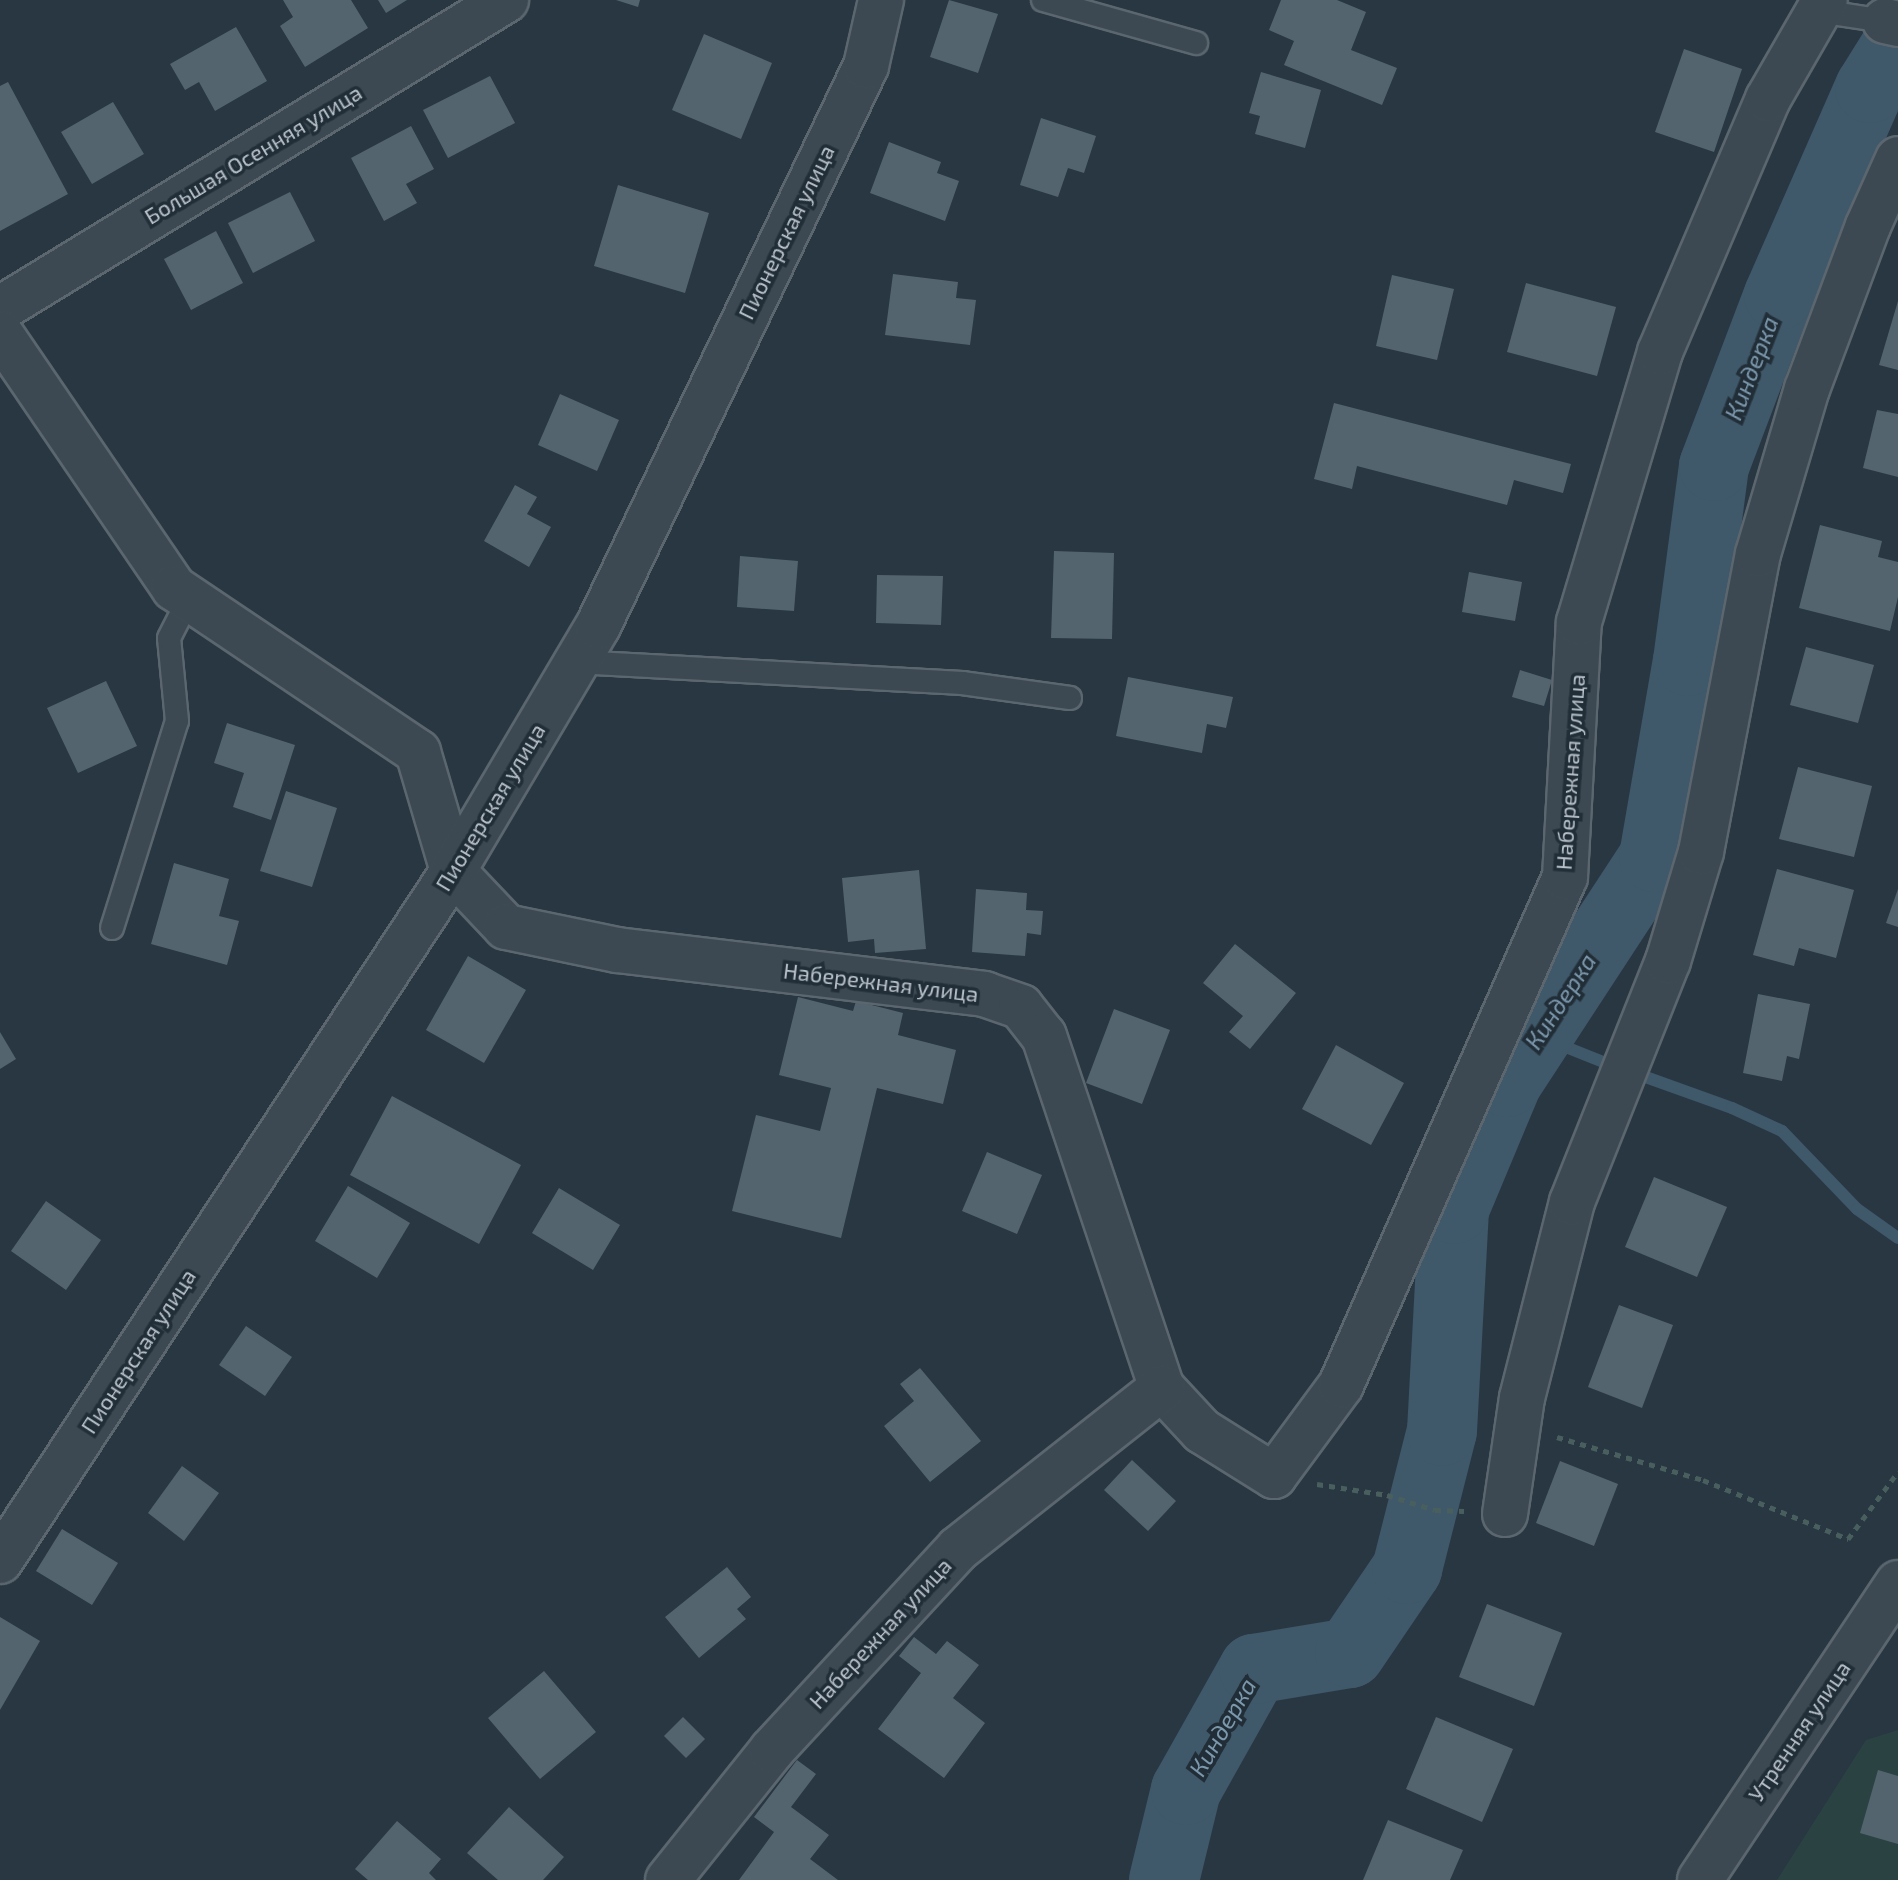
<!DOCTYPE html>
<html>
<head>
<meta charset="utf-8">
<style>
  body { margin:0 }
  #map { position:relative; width:1898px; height:1880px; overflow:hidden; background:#283742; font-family:"Exo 2",sans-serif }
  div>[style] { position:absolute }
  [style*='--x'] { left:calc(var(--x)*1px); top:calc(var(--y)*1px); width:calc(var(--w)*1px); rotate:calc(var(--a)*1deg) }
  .green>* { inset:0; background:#2a4342 }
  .stream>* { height:12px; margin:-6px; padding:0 6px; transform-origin:6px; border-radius:6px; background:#3f586a }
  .river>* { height:70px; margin:-35px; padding:0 35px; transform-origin:35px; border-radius:35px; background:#3f586a }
  .building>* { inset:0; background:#54646f }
  .path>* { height:5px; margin-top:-2.5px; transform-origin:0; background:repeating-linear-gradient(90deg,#495f5e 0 6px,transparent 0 12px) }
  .roads { filter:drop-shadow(2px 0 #5b666f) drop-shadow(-2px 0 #5b666f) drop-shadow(0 2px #5b666f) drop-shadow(0 -2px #5b666f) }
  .service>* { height:22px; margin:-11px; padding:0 11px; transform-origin:11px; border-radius:11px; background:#3d4952 }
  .minor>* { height:44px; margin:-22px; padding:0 22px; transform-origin:22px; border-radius:22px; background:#3d4952 }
  .tertiary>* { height:44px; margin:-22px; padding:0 22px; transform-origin:22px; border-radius:22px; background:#3d4952 }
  span { translate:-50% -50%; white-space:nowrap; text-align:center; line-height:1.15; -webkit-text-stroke:7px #212e37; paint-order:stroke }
  .street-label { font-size:22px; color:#bac3cc }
  .water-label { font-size:24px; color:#7c98ad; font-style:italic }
</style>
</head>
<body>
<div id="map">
  <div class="green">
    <div style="clip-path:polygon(1898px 1730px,1898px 1880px,1777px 1880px,1866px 1740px)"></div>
  </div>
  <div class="stream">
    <div style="--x:1538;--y:1036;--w:79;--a:21.7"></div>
    <div style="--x:1640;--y:1075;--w:98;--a:19.7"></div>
    <div style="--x:1732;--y:1108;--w:55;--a:24.7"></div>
    <div style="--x:1782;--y:1131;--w:108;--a:46.1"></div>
    <div style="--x:1857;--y:1209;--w:50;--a:35.3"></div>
  </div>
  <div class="river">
    <div style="--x:1164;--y:1880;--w:93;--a:-76.3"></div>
    <div style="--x:1186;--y:1790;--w:139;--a:-60.7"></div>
    <div style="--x:1254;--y:1669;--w:97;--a:-9.5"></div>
    <div style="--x:1350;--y:1653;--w:102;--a:-55.8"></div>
    <div style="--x:1407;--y:1569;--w:142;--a:-75.8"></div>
    <div style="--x:1442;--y:1431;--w:222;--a:-86.9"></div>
    <div style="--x:1454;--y:1209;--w:138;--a:-67.3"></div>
    <div style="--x:1507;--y:1082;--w:269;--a:-56.8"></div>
    <div style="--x:1654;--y:857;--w:199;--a:-80.2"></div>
    <div style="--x:1688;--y:661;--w:197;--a:-82.4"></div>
    <div style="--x:1714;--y:466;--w:183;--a:-69.2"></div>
    <div style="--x:1779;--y:295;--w:226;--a:-66.3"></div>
    <div style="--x:1870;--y:88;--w:53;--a:-58.1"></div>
  </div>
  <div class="building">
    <div style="clip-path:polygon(283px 0,351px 0,368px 28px,305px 67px,280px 26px,293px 17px)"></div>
    <div style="clip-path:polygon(378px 0,407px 0,386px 13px)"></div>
    <div style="clip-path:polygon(616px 0,640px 0,638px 7px)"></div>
    <div style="clip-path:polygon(949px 0,998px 14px,978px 73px,930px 57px)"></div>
    <div style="clip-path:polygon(1281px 0,1337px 0,1366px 12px,1351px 50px,1397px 68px,1382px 105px,1284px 65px,1294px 41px,1269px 30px)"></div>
    <div style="clip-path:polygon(236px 27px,267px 81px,215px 111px,199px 82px,185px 90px,170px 64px)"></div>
    <div style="clip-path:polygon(704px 34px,772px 63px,741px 139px,672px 110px)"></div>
    <div style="clip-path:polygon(1684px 49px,1742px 69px,1714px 152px,1655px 132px)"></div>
    <div style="clip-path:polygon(1261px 72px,1321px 90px,1305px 148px,1255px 134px,1260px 116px,1249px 113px)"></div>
    <div style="clip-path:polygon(490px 76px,515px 123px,448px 158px,423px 110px)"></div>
    <div style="clip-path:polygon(8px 82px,68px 194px,0 231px,0 86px)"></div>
    <div style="clip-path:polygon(113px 102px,144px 154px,92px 184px,61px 132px)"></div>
    <div style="clip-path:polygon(1041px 118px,1096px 136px,1084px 173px,1068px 168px,1058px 197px,1020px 185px)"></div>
    <div style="clip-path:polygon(411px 126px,434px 169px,406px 184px,417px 203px,384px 221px,351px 158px)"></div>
    <div style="clip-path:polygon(889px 142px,941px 162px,937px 173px,959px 181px,945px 221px,870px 193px)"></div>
    <div style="clip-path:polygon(618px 185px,709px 213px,685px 293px,594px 266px)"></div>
    <div style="clip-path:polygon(290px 192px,315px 241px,253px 273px,228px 223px)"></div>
    <div style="clip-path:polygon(216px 231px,243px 283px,191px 310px,164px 259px)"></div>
    <div style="clip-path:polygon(893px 274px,958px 282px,956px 298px,976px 300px,970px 345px,885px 335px)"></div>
    <div style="clip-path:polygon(1392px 275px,1454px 289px,1437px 360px,1376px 346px)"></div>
    <div style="clip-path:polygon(1526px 283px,1616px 307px,1597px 376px,1507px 352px)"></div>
    <div style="clip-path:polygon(1898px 301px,1898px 370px,1879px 365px)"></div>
    <div style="clip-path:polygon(560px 394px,619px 420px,597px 471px,538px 445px)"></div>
    <div style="clip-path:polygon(1334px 403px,1571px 464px,1563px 493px,1514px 480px,1507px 505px,1357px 466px,1352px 489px,1314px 479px)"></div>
    <div style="clip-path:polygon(1877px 410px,1898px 414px,1898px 477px,1863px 468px)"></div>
    <div style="clip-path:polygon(515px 485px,537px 497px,527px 514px,551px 527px,529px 567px,484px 541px)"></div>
    <div style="clip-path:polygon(1820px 525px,1882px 541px,1878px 557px,1898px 562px,1898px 597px,1890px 631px,1799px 608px)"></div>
    <div style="clip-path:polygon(1054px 551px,1114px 553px,1112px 639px,1051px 638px)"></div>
    <div style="clip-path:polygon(740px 556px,798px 561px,794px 611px,737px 607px)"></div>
    <div style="clip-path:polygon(1469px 572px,1522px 582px,1515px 621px,1462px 612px)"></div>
    <div style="clip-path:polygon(877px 575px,943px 576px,941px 625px,876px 623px)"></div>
    <div style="clip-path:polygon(1806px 647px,1874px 665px,1858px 723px,1790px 705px)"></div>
    <div style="clip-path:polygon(1520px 670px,1552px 680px,1544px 706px,1512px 697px)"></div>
    <div style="clip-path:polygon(1128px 677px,1233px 697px,1226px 728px,1207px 724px,1202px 753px,1116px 736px)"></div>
    <div style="clip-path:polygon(106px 681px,137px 746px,78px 773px,47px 708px)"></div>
    <div style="clip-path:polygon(227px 723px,295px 745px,271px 820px,233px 807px,244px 773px,214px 763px)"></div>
    <div style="clip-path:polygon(1798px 767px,1872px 786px,1854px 857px,1779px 839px)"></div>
    <div style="clip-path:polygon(286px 791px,337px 808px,312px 887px,260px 871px)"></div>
    <div style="clip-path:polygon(174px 863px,229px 879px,219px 916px,239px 921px,227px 965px,151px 944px)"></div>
    <div style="clip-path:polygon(1777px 869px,1854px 890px,1836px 958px,1799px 948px,1794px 966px,1753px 955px)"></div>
    <div style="clip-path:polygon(919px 870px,926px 949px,875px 953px,874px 939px,848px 942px,842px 878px)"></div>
    <div style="clip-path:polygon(976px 889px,1027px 893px,1026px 910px,1043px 911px,1041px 935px,1027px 933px,1025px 956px,972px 952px)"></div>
    <div style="clip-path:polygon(1898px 889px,1898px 927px,1886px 923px)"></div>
    <div style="clip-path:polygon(1235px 944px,1296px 993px,1250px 1049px,1229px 1032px,1243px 1016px,1203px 983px)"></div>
    <div style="clip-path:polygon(468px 956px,526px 990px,484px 1063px,426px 1030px)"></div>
    <div style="clip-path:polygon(1758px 994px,1810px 1004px,1799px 1059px,1787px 1056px,1782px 1081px,1743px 1073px)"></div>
    <div style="clip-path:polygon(798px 997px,853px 1011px,856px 1001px,903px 1013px,898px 1035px,956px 1050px,943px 1104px,877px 1088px,841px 1238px,732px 1211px,756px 1115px,820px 1131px,831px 1088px,779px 1075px)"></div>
    <div style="clip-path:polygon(1114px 1009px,1170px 1030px,1142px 1104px,1086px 1083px)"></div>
    <div style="clip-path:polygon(0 1032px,16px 1059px,0 1069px)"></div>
    <div style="clip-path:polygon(1336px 1045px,1404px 1083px,1371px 1145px,1302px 1109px)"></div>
    <div style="clip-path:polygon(392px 1096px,521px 1165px,479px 1244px,350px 1175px)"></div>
    <div style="clip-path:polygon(987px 1152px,1042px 1175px,1017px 1234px,962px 1211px)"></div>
    <div style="clip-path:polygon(1654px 1177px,1727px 1207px,1697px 1277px,1625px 1247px)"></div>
    <div style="clip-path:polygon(348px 1186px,410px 1223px,377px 1278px,315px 1241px)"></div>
    <div style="clip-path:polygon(559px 1188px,620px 1225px,593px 1270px,532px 1233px)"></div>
    <div style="clip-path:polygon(46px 1201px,101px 1240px,66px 1290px,11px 1251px)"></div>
    <div style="clip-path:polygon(1619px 1305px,1673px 1325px,1642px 1408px,1588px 1387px)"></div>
    <div style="clip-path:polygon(246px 1326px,292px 1357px,265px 1396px,219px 1365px)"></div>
    <div style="clip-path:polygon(920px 1368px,981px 1441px,930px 1482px,884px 1426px,914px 1401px,900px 1384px)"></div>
    <div style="clip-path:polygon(1132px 1460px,1176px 1501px,1148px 1531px,1104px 1490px)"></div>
    <div style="clip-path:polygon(1560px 1461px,1618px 1484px,1594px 1546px,1536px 1523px)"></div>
    <div style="clip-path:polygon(182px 1466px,219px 1493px,184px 1541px,148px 1513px)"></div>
    <div style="clip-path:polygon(62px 1529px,118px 1563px,92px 1605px,36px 1571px)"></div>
    <div style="clip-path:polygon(727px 1567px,751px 1597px,737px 1609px,746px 1619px,699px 1658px,665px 1617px)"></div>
    <div style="clip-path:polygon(1487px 1604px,1562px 1633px,1534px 1706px,1459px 1677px)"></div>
    <div style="clip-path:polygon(0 1617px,40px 1641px,0 1710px)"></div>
    <div style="clip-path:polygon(914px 1637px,936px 1654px,947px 1641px,979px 1665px,953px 1698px,985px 1723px,944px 1778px,878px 1729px,921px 1673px,899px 1656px)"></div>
    <div style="clip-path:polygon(544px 1671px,596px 1732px,540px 1779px,488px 1718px)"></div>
    <div style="clip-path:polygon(683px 1717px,705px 1739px,686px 1758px,664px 1736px)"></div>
    <div style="clip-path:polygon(1436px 1717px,1513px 1749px,1482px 1822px,1406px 1789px)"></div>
    <div style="clip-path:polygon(797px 1760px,816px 1774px,791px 1807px,829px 1835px,810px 1859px,838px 1880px,739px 1880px,774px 1832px,754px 1817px)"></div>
    <div style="clip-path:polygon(1878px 1770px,1898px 1776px,1898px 1844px,1860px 1833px)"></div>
    <div style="clip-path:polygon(509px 1807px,564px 1857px,543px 1880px,498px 1880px,467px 1853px)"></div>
    <div style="clip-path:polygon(1388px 1820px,1463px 1850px,1450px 1880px,1363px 1880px)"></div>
    <div style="clip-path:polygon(397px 1821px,441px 1859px,429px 1873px,436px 1880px,368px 1880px,355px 1869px)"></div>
  </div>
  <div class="path">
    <div style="--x:1557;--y:1437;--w:152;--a:16.4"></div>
    <div style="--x:1703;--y:1480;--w:157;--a:22.1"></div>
    <div style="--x:1848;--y:1539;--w:84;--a:-53.3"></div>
    <div style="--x:1317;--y:1484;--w:71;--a:8.9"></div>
    <div style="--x:1387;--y:1495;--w:50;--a:17.4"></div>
    <div style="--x:1435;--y:1510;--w:29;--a:2"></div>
  </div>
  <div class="roads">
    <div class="service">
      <div style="--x:1043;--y:0;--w:159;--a:15.7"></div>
      <div style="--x:1819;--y:11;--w:67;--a:8.6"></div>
      <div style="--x:576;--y:662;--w:387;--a:3.1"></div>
      <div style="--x:962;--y:683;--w:109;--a:7.9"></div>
      <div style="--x:112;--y:928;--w:217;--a:-72.6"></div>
      <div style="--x:177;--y:721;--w:83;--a:-95.5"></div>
      <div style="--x:169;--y:638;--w:46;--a:-62.9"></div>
    </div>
    <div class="minor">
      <div style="--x:1885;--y:21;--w:13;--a:13"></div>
      <div style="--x:0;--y:309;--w:593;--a:-31.41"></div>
      <div style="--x:0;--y:333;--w:309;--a:55.7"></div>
      <div style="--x:174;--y:588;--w:294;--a:33.9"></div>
      <div style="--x:418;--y:752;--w:124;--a:73.6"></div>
      <div style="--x:453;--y:871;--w:77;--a:46.6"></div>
      <div style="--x:506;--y:927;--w:113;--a:11.7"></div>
      <div style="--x:617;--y:950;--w:370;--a:6.8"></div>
      <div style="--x:984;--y:994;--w:39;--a:19"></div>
      <div style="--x:1021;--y:1007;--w:37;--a:52"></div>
      <div style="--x:1044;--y:1036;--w:371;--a:71.5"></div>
      <div style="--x:1162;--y:1388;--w:59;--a:47.1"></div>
      <div style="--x:1202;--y:1431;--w:85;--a:32"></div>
      <div style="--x:1274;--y:1476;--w:113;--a:-53.6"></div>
      <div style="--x:1341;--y:1385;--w:555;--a:-66.21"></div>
      <div style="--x:1565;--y:877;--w:255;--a:-86.9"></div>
      <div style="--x:1579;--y:622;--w:282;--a:-73.3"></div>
      <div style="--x:1660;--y:352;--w:275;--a:-66.9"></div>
      <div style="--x:1768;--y:99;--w:114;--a:-60.1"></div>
      <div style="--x:1505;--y:1514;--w:117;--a:-81.7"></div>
      <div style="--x:1522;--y:1398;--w:202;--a:-75.7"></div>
      <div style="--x:1572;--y:1202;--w:259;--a:-68.3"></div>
      <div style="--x:1668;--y:961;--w:114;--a:-73.2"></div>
      <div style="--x:1701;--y:852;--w:303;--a:-79.2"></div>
      <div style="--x:1758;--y:554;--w:172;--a:-73.5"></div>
      <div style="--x:1807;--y:389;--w:174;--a:-69.5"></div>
      <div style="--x:1868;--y:226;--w:73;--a:-65.9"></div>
      <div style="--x:0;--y:1561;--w:825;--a:-56.71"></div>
      <div style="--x:453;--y:871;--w:285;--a:-59.4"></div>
      <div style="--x:598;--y:626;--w:621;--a:-64.43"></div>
      <div style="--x:866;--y:66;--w:68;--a:-77.2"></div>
      <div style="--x:668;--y:1880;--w:166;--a:-51.3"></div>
      <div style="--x:772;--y:1750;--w:274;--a:-47.2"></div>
      <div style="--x:958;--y:1549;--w:260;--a:-38.3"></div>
    </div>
    <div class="tertiary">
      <div style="--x:1700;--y:1880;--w:357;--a:-56.3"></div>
    </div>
  </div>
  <div class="street-label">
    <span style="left:253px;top:154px;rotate:-31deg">Большая Осенняя улица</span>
    <span style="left:786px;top:232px;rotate:-64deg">Пионерская улица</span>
    <span style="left:1570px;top:772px;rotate:-86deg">Набережная улица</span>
    <span style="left:490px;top:807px;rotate:-59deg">Пионерская улица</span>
    <span style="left:881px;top:982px;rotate:7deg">Набережная улица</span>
    <span style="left:138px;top:1351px;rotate:-57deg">Пионерская улица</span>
    <span style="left:880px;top:1633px;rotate:-47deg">Набережная улица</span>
    <span style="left:1799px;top:1731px;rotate:-56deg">Утренняя улица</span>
  </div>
  <div class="water-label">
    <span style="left:1751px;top:368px;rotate:-69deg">Киндерка</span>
    <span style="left:1560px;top:1001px;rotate:-57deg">Киндерка</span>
    <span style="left:1222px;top:1727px;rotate:-60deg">Киндерка</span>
  </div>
</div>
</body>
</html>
